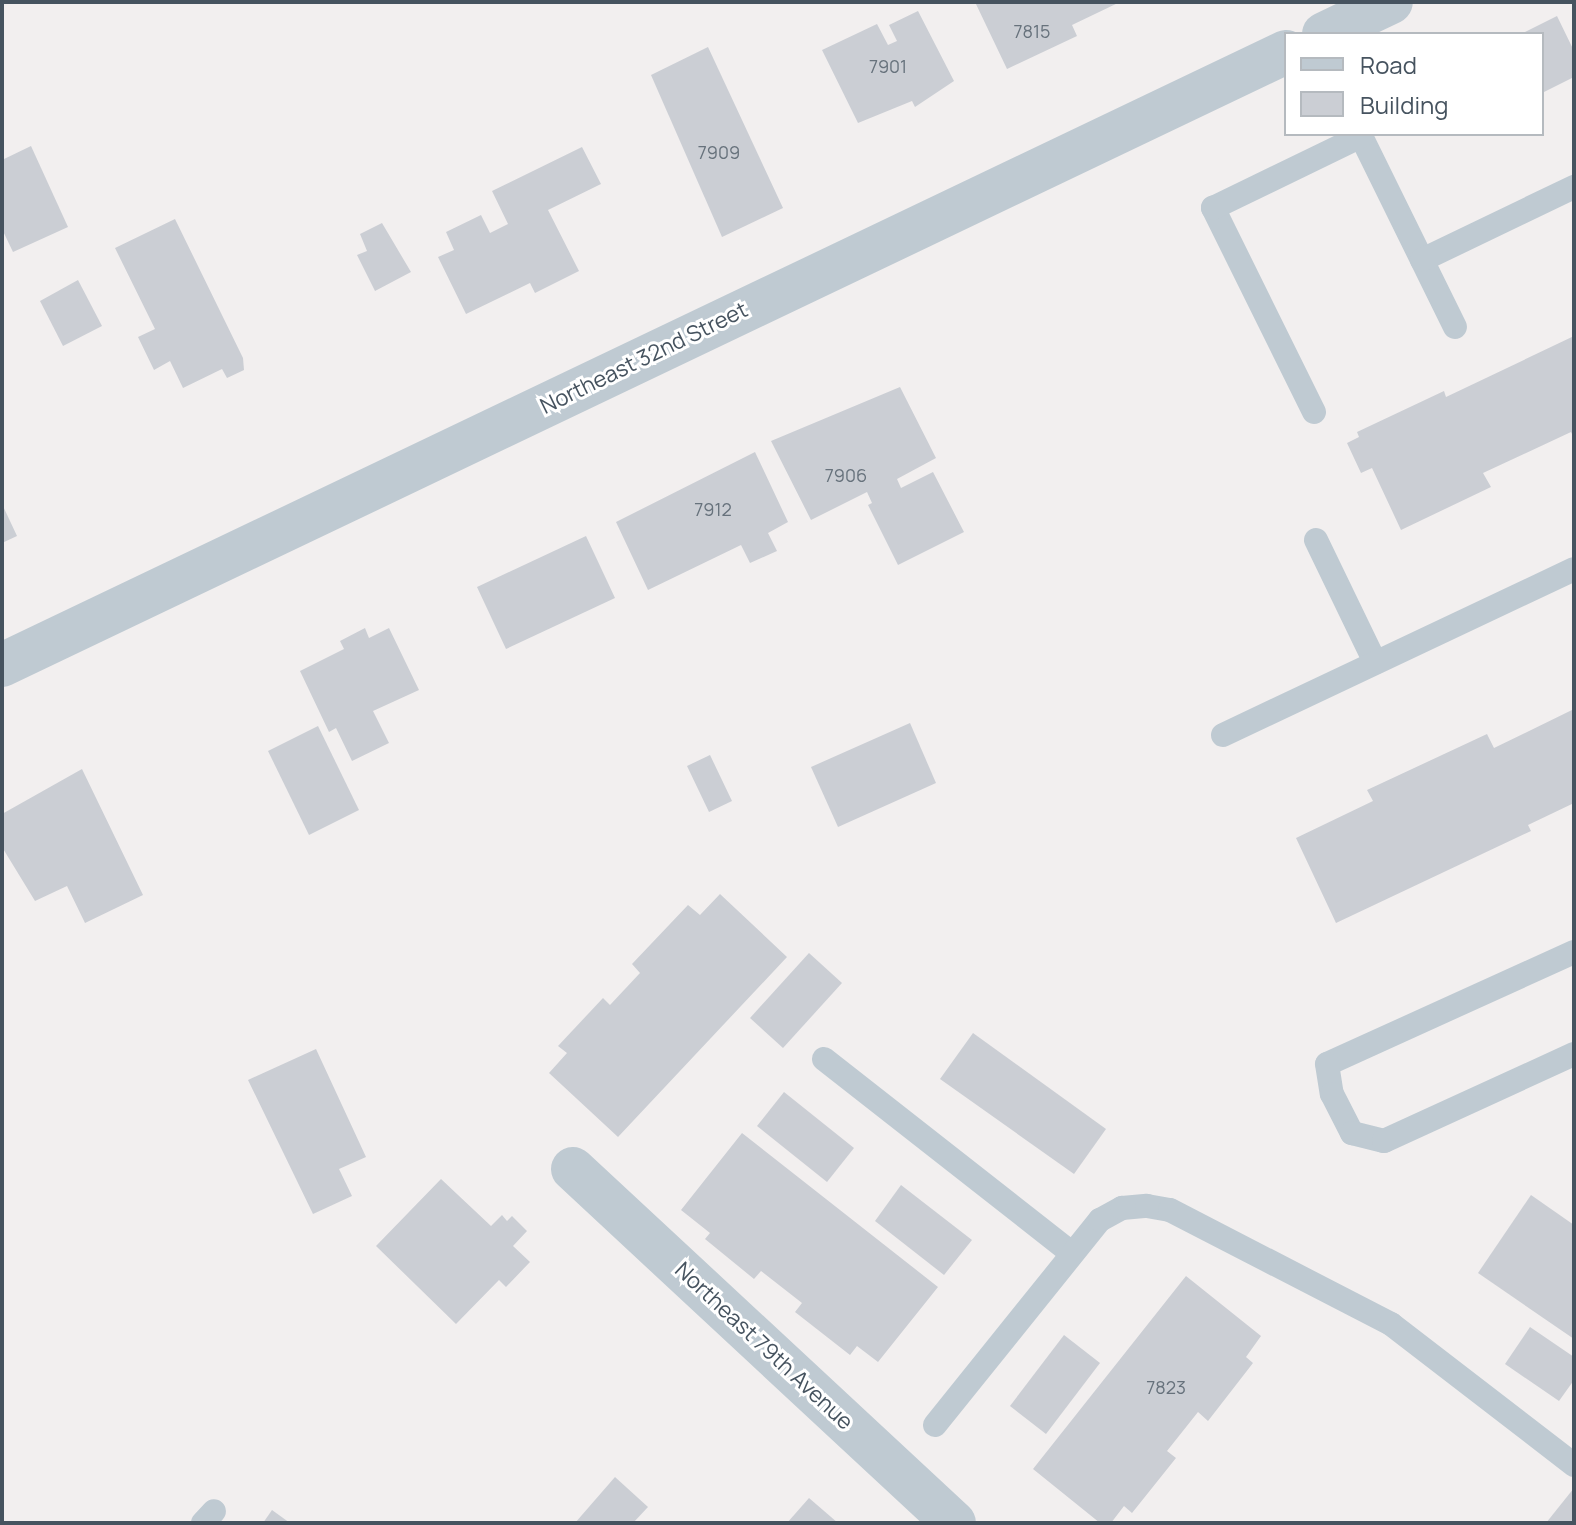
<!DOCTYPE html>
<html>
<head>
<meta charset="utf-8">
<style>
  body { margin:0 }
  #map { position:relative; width:1576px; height:1525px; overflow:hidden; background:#f2efef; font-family:Manrope,sans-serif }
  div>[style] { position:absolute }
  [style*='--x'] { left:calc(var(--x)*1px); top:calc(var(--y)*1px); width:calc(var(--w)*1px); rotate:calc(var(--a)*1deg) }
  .building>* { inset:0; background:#cbced4 }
  .service>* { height:24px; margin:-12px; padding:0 12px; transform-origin:12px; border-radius:12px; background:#bfcad2 }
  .minor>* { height:44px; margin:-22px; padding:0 22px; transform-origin:22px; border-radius:22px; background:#bfcad2 }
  span { translate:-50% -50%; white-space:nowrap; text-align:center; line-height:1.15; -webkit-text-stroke:6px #fff; paint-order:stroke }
  .number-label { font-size:18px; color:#67727c }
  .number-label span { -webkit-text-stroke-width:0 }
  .street-label { font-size:22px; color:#46535f }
  .frame { position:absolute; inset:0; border:4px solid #46535f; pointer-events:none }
  .legend { position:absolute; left:1284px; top:32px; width:260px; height:104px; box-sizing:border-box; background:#fff; border:2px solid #b5babf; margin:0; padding:10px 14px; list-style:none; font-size:24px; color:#46535f }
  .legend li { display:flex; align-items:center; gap:16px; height:40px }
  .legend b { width:40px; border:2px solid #b5babf }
</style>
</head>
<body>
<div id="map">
  <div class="building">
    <div style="clip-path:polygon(975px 2px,1120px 2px,1072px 25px,1077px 36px,1007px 69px)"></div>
    <div style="clip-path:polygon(918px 11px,954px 81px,915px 107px,912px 101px,858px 123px,822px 50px,877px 24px,888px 45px,897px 41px,889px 25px)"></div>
    <div style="clip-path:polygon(1557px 16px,1574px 51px,1574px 77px,1542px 93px,1542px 34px,1521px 34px)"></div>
    <div style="clip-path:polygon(708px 47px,783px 208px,722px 237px,651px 75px)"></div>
    <div style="clip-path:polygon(31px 146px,68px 227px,13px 252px,2px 229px,2px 160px)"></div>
    <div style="clip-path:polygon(582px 147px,601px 184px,548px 210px,579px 271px,535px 293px,530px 283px,466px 314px,438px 257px,454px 250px,446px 232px,481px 215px,490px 233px,508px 224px,492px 191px)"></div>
    <div style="clip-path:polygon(175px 219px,243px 358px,244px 370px,227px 378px,222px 369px,183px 388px,170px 361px,154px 370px,138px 337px,155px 329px,115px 248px)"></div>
    <div style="clip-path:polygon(382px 223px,411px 272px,375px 291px,357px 255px,367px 251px,360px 234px)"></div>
    <div style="clip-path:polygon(78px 280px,102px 326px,63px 346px,40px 301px)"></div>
    <div style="clip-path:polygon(1574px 336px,1574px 438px,1571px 432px,1483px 473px,1491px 487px,1401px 530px,1372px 468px,1361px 473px,1347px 443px,1359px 437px,1357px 432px,1444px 391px,1446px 397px)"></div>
    <div style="clip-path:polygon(900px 387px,936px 458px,897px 479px,901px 488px,933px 472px,964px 532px,898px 565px,868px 505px,872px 503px,867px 492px,811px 520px,771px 441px)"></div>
    <div style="clip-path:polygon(755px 452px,788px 522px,768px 533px,777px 551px,750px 563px,741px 545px,648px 590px,616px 522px)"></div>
    <div style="clip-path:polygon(2px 504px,17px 536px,2px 543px)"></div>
    <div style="clip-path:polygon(586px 536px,615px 598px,506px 649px,477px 587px)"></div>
    <div style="clip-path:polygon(365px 628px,369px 638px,389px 628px,419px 690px,373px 711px,389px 743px,352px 761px,336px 728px,329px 732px,300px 671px,344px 649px,340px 641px)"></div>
    <div style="clip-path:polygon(1574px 709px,1574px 803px,1528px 825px,1531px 831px,1336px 923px,1296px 838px,1373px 801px,1367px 790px,1487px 734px,1494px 748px)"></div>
    <div style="clip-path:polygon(910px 723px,936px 783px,838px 827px,811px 767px)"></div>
    <div style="clip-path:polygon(318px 726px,359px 810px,309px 835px,268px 751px)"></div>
    <div style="clip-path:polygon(710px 755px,732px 801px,709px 812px,687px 766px)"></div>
    <div style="clip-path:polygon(82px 769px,143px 895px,85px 923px,67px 886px,35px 901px,2px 847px,2px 814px)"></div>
    <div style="clip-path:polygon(720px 894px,787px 957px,618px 1137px,549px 1073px,567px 1053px,558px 1046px,603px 998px,610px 1005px,640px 973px,632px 964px,688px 905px,700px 915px)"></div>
    <div style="clip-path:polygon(809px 953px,842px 983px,783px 1048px,750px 1018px)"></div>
    <div style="clip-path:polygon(973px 1033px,1106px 1129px,1074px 1174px,940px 1079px)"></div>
    <div style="clip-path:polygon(316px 1049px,366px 1157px,339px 1169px,352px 1196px,313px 1214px,248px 1080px)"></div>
    <div style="clip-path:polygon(784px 1092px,854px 1148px,827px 1182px,757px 1126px)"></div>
    <div style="clip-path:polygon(742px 1133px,938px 1287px,878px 1362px,857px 1346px,850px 1355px,795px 1312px,802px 1303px,761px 1271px,754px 1279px,705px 1239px,710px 1233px,681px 1210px)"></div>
    <div style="clip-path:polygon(441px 1179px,491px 1226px,502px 1215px,507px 1221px,512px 1216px,527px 1231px,513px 1246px,530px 1262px,506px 1287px,499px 1280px,456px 1324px,376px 1246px)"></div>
    <div style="clip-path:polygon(901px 1185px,972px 1240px,944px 1275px,875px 1221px)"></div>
    <div style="clip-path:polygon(1531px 1195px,1574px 1225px,1574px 1339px,1478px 1273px)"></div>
    <div style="clip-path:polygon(1186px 1276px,1261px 1336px,1246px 1357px,1253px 1363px,1208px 1421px,1198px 1412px,1167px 1451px,1176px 1458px,1132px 1513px,1124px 1506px,1111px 1523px,1100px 1523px,1033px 1469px)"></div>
    <div style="clip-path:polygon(1530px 1327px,1574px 1357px,1574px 1380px,1559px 1401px,1505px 1364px)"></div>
    <div style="clip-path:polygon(1064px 1335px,1100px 1363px,1046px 1434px,1010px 1406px)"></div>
    <div style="clip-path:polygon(615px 1477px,648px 1507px,633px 1523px,575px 1523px)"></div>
    <div style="clip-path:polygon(1574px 1488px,1574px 1523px,1546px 1523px)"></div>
    <div style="clip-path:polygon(809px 1498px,838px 1523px,787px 1523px)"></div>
    <div style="clip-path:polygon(272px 1510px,290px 1523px,263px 1523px)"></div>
  </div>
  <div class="service">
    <div style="--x:1360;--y:134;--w:215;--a:63.8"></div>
    <div style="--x:1422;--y:260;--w:169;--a:-25.7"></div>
    <div style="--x:1314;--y:412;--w:228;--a:-116.3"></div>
    <div style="--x:1213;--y:208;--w:165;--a:-25.9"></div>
    <div style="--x:1316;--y:540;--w:136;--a:64.2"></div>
    <div style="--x:1223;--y:735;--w:388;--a:-25.3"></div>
    <div style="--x:1574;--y:952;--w:271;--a:155.6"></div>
    <div style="--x:1327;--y:1064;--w:30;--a:81"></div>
    <div style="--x:1332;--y:1094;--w:44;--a:62.9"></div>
    <div style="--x:1352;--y:1133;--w:33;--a:14"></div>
    <div style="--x:1384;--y:1141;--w:209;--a:-24.6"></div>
    <div style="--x:824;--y:1059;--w:314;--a:38.1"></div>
    <div style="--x:935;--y:1425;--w:263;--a:-51.2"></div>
    <div style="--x:1100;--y:1220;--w:25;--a:-29"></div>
    <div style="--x:1122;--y:1208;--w:25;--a:-5"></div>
    <div style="--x:1147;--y:1206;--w:23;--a:10"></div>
    <div style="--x:1170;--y:1210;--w:249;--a:27.3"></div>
    <div style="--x:1391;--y:1324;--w:231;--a:37.6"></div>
    <div style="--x:203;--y:1523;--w:16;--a:-47"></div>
  </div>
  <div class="minor">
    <div style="--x:1324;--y:34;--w:74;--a:-25.5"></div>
    <div style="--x:2;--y:665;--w:1423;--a:-25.52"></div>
    <div style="--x:573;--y:1169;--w:520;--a:42.9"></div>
  </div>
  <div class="number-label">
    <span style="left:1032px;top:31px">7815</span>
    <span style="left:888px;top:66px">7901</span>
    <span style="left:719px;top:152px">7909</span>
    <span style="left:846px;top:475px">7906</span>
    <span style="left:713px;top:509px">7912</span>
    <span style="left:1166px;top:1387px">7823</span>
  </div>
  <div class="street-label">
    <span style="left:644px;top:358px;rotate:-26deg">Northeast 32nd Street</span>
    <span style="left:764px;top:1346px;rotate:43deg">Northeast 79th Avenue</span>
  </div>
  <div class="frame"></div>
  <ul class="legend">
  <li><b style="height:10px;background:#bfcad2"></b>Road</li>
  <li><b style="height:22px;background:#cbced4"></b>Building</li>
  </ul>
</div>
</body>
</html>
